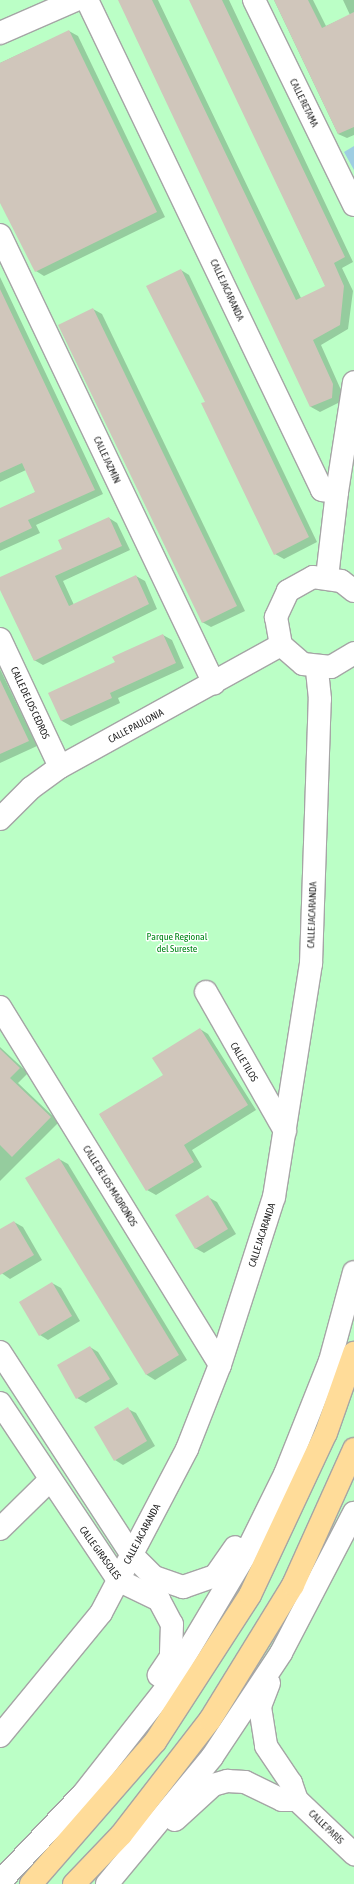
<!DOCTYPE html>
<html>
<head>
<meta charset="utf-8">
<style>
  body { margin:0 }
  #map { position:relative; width:354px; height:1884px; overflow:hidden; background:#f0ede3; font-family:"Asap Condensed",sans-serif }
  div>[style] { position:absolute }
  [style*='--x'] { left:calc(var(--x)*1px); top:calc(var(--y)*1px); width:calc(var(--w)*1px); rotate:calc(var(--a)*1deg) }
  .park>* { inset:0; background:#bbffc6 }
  .water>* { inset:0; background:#9ecde2 }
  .shadow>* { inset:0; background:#0003 }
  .building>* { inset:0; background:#d0c6bb }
  .roads { filter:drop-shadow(1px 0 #a5a5a5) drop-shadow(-1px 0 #a5a5a5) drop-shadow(0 1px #a5a5a5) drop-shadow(0 -1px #a5a5a5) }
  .minor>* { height:22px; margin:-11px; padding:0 11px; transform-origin:11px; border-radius:11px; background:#fff }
  .major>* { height:22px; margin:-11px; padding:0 11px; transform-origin:11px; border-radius:11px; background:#ffdc99 }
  span { translate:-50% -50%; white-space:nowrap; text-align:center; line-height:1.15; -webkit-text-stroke:3px #fff; paint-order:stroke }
  .street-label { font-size:10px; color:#1e1e1e }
  .park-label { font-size:10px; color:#008718 }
</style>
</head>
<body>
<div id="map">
  <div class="park">
    <div style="clip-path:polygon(0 0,354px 0,354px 1884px,0 1884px)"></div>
  </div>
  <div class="water">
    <div style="clip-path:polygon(354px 146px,354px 170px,344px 152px)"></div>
  </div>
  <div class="shadow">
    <div style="clip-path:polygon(120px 0,158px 0,301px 298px,326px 287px,190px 0,229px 0,353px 262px,342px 268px,353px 291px,348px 329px,321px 345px,341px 390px,340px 402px,320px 412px,311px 407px)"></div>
    <div style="clip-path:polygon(274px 0,313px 0,326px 26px,350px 15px,343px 0,354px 0,354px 135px,347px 138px,338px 134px)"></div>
    <div style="clip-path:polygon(69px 31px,78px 36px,165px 217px,44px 276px,36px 271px,0 198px,0 63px)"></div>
    <div style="clip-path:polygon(181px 270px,189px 275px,317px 542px,284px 559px,275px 554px,206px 402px)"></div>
    <div style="clip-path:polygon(0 277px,103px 494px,36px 525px,40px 533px,0 551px,0 509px,36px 492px,26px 470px,0 482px)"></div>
    <div style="clip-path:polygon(93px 309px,102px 314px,245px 611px,211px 627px,202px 622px)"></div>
    <div style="clip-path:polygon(109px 518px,117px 523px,130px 550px,63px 581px,74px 605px,136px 576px,145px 581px,157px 609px,43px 665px,34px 660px,0 587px,0 579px,63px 550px)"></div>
    <div style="clip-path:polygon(163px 635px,172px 640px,184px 668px,118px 698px,120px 703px,71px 726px,62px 721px,50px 693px,116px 663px)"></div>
    <div style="clip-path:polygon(0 669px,37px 746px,0 763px)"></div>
    <div style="clip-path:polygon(200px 1029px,208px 1034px,256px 1110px,192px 1150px,202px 1167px,156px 1195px,147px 1190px,100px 1115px,164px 1075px)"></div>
    <div style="clip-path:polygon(0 1047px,28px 1073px,18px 1083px,59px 1122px,0 1181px)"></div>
    <div style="clip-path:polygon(59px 1159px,68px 1164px,187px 1360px,155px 1380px,147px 1375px,27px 1178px)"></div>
    <div style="clip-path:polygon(208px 1197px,217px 1202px,236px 1234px,204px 1253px,195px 1248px)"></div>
    <div style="clip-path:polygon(14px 1222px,23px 1227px,42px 1260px,10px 1279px,0 1272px,0 1231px)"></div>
    <div style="clip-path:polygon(52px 1283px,61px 1288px,80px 1321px,48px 1340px,40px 1335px)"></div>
    <div style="clip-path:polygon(90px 1347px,98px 1352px,118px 1384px,86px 1403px,77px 1398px)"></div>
    <div style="clip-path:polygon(128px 1409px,136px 1413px,155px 1446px,123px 1465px,115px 1460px)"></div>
  </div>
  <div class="building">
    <div style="clip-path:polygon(118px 0,152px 0,296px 300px,325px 286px,189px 0,222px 0,345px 257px,334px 263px,344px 286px,340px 325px,313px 340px,333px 384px,332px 398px,310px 407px)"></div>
    <div style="clip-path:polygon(274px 0,308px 0,322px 28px,354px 12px,354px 127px,338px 134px)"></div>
    <div style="clip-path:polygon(69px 30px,157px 212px,35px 272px,0 203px,0 63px)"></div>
    <div style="clip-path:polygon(181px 269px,309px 537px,274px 555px,201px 403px,205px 402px,146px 286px)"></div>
    <div style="clip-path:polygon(0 289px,95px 490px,28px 520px,32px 528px,0 543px,0 508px,35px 492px,22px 463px,0 473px)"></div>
    <div style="clip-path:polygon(93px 308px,237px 606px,202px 623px,58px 325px)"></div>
    <div style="clip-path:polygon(109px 517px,122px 546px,55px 576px,69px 606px,136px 575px,149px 604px,34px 661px,0 590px,0 577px,62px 549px,58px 540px)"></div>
    <div style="clip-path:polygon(163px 634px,176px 663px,110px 693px,112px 698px,61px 721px,48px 693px,115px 662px,112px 657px)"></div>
    <div style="clip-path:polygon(0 680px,29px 741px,0 754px)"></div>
    <div style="clip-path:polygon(200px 1028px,248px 1105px,184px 1145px,194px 1162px,146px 1191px,99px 1114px,163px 1075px,152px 1058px)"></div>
    <div style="clip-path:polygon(0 1049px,20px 1068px,10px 1078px,51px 1117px,12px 1157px,0 1145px)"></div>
    <div style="clip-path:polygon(59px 1158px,179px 1355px,146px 1375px,25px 1178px)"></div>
    <div style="clip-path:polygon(208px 1195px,228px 1229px,195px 1249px,175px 1215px)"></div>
    <div style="clip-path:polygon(14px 1221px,34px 1255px,0 1275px,0 1229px)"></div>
    <div style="clip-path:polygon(52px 1282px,72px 1316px,39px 1336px,19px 1302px)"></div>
    <div style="clip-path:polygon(90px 1346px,110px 1379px,76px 1399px,57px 1365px)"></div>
    <div style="clip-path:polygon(128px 1407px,147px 1441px,114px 1461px,94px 1427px)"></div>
  </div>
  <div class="roads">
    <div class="minor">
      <div style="--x:87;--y:0;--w:543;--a:64.38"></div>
      <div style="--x:322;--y:490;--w:15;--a:8"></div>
      <div style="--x:337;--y:492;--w:86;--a:96.7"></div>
      <div style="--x:254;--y:0;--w:228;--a:64"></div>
      <div style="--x:0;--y:33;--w:83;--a:-23.5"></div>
      <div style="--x:0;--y:235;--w:497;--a:64.5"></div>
      <div style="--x:337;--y:492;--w:111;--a:-81.2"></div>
      <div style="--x:354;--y:591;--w:16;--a:-142"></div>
      <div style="--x:341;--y:581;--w:28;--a:-172"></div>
      <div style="--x:313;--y:577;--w:29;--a:151"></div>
      <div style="--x:288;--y:591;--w:29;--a:115"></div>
      <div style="--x:276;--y:617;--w:28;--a:80"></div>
      <div style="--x:281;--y:645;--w:29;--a:41"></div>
      <div style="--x:303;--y:664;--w:28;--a:6"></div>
      <div style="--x:331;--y:667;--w:27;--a:-31"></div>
      <div style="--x:0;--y:639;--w:141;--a:64.9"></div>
      <div style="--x:0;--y:819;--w:44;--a:-45"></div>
      <div style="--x:31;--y:788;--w:36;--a:-36"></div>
      <div style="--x:60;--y:767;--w:252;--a:-28.9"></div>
      <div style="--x:206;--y:992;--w:160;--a:60.4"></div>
      <div style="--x:0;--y:1007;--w:420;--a:58.4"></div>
      <div style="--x:0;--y:1352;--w:241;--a:57"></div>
      <div style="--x:131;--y:1554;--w:33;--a:45"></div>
      <div style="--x:154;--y:1577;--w:31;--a:19"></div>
      <div style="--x:183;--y:1587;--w:34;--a:-19"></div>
      <div style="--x:215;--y:1576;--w:35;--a:-55"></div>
      <div style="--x:0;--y:1403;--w:213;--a:56.3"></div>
      <div style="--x:118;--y:1580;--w:46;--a:26"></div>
      <div style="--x:159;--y:1600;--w:27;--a:62"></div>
      <div style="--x:172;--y:1624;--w:33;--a:92"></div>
      <div style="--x:171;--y:1657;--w:22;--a:124"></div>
      <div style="--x:0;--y:1529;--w:69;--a:-44.4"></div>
      <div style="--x:269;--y:1683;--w:26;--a:111"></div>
      <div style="--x:260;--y:1707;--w:39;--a:81"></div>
      <div style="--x:266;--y:1746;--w:45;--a:56"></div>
      <div style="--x:291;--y:1783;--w:18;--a:71"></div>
      <div style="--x:297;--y:1800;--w:79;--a:43.5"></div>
      <div style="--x:0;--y:1736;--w:159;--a:-50.6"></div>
      <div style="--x:101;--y:1613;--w:185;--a:-62.3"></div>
      <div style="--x:187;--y:1449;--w:90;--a:-68.6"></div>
      <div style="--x:220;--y:1365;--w:176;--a:-72.2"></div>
      <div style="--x:274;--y:1197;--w:236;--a:-81"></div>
      <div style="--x:311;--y:964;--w:265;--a:-88.1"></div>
      <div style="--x:320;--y:699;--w:31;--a:-96"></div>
      <div style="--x:175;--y:1820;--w:52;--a:-42.6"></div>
      <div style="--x:213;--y:1785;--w:15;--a:-16"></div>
      <div style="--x:227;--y:1781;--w:18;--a:3"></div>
      <div style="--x:245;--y:1782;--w:41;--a:25.9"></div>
      <div style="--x:282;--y:1800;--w:15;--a:0"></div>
      <div style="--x:0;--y:1882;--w:121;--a:-46.7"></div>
      <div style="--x:83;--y:1794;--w:131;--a:-51.8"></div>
      <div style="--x:164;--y:1691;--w:156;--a:-59.2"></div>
      <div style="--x:244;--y:1557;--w:93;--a:-63.7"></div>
      <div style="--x:285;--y:1474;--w:122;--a:-68.3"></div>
      <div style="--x:330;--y:1361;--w:92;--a:-74.9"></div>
      <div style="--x:107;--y:1884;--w:165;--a:-50.4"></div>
      <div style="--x:212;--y:1757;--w:125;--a:-56.4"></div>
      <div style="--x:281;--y:1653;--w:158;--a:-62.5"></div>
    </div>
    <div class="major">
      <div style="--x:31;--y:1884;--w:189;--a:-48.9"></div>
      <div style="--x:155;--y:1742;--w:175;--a:-57.1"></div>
      <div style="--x:250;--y:1595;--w:179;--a:-64.9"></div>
      <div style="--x:326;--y:1433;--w:85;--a:-70.7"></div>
      <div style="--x:74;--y:1884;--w:68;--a:-46.2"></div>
      <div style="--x:121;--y:1835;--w:145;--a:-52.3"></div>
      <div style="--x:210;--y:1720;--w:158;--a:-58.4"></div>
      <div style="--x:293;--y:1585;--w:149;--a:-65.8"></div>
    </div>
  </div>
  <div class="street-label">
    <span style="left:304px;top:103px;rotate:64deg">CALLE RETAMA</span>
    <span style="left:227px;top:290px;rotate:65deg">CALLE JACARANDA</span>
    <span style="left:107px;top:460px;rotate:65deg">CALLE JAZMÍN</span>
    <span style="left:30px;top:703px;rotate:65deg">CALLE DE LOS CEDROS</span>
    <span style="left:136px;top:726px;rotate:-28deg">CALLE PAULONIA</span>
    <span style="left:312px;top:915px;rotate:-88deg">CALLE JACARANDA</span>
    <span style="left:244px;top:1062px;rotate:59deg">CALLE TILOS</span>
    <span style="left:110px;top:1186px;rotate:58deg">CALLE DE LOS MADROÑOS</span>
    <span style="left:262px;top:1235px;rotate:-72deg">CALLE JACARANDA</span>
    <span style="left:142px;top:1534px;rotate:-62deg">CALLE JACARANDA</span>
    <span style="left:100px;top:1553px;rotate:54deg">CALLE GIRASOLES</span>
    <span style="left:326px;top:1827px;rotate:44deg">CALLE PARÍS</span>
  </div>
  <div class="park-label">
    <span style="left:177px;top:942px">Parque Regional<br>del Sureste</span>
  </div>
</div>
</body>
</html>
